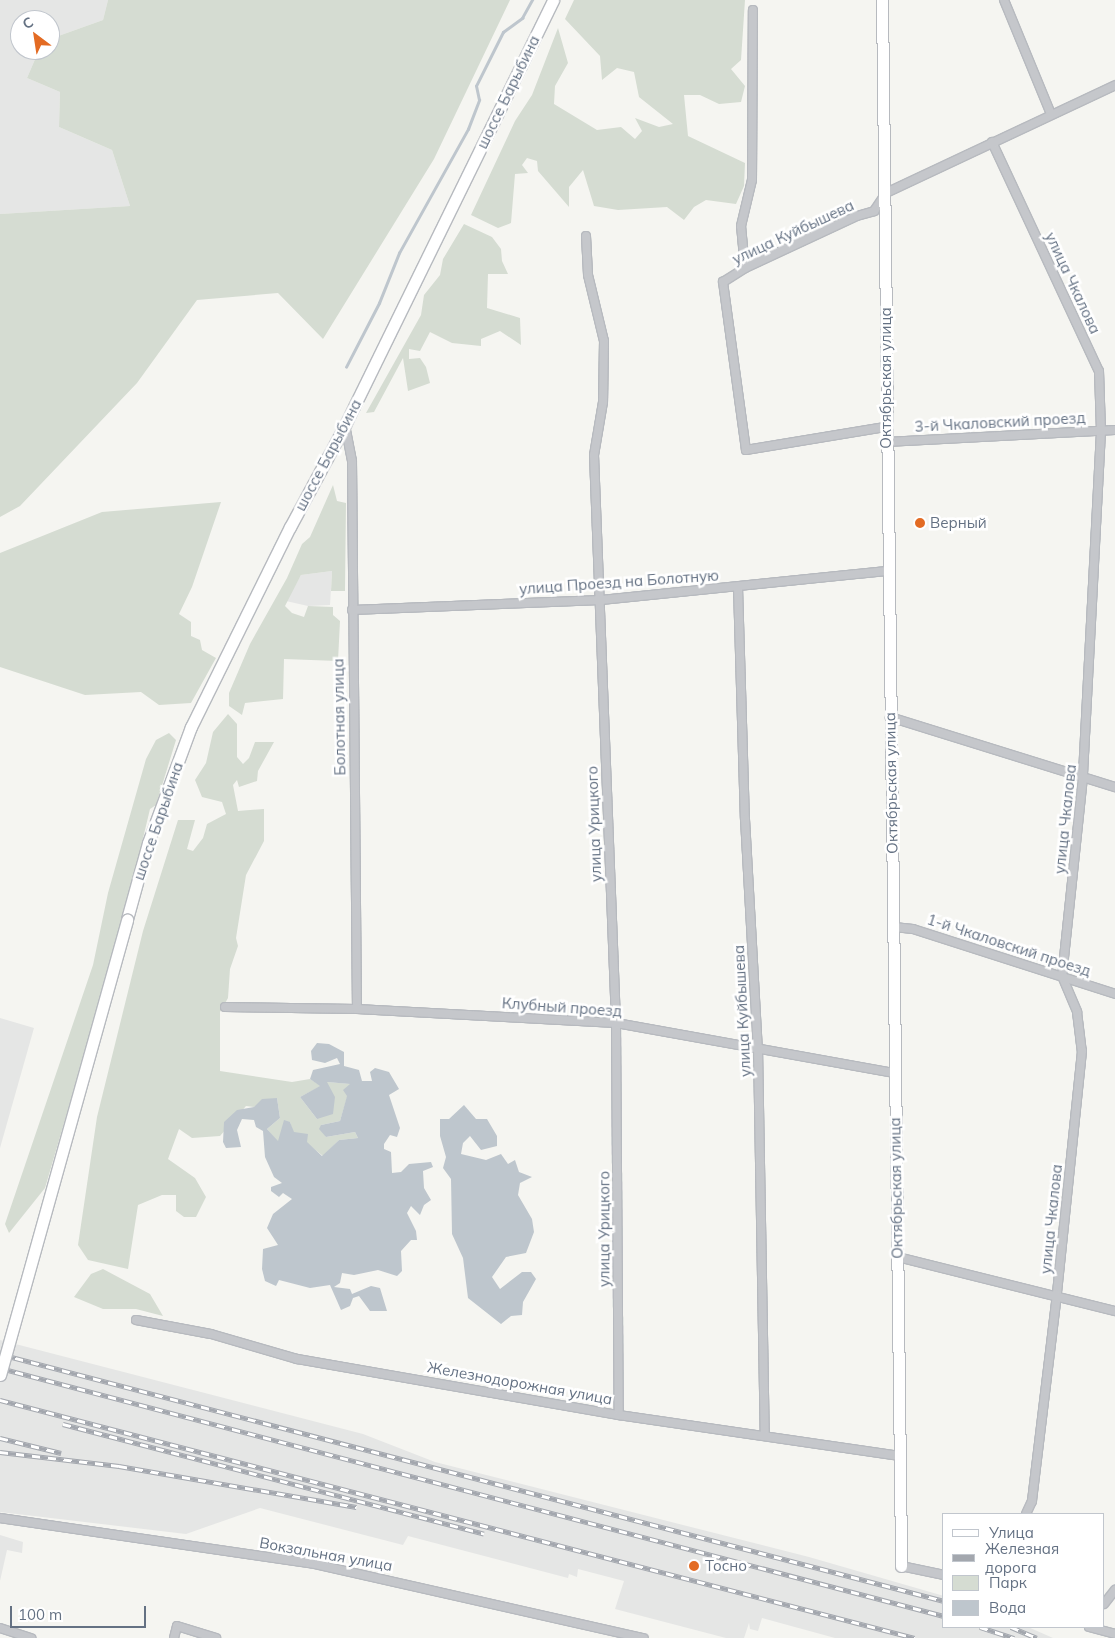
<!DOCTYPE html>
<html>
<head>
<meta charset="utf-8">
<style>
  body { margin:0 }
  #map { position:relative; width:1115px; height:1638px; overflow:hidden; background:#f5f5f1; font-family:Mulish,sans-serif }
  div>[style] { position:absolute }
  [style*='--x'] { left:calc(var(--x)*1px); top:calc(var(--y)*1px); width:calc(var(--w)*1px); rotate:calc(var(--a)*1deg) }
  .built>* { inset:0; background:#e5e6e5 }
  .green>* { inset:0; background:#d5dcd2 }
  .water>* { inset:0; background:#bec6cd }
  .stream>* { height:2.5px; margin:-1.25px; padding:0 1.25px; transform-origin:1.25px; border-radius:1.25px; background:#bec6cd }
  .roads { filter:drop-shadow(1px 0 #b7babf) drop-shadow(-1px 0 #b7babf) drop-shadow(0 1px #b7babf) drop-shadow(0 -1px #b7babf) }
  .street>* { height:8px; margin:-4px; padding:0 4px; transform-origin:4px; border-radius:4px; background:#c5c7cb }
  .secondary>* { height:11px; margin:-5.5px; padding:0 5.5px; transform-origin:5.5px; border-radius:5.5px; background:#fff }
  .rail>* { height:4.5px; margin-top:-2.25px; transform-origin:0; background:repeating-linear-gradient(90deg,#fff 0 8px,#a3a7ae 0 16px); box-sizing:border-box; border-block:1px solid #a3a7ae }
  .bridges { filter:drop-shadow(1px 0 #b7babf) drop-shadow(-1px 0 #b7babf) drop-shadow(0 1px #b7babf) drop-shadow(0 -1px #b7babf) }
  .secondary-bridge>* { height:11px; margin:-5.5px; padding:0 5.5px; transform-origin:5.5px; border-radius:5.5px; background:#fff }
  .dots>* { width:14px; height:14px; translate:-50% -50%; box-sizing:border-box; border:2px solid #fff; border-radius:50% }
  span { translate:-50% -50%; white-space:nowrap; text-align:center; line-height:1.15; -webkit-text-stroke:5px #fff; paint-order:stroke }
  .street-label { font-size:15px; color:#647183 }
  .poi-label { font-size:15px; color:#647183 }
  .left { translate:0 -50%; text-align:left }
  .legend { position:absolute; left:942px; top:1513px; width:162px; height:115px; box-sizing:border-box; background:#fff; border:1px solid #c1c6cd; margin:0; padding:6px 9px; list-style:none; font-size:15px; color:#647183 }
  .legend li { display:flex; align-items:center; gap:10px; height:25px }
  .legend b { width:25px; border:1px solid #c1c6cd }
  .north { position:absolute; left:10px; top:10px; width:50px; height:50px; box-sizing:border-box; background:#fff; border:1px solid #c1c6cd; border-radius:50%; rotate:329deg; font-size:14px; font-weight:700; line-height:20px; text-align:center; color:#647183 }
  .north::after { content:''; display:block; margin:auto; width:18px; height:22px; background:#e36b23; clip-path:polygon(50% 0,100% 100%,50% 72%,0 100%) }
  .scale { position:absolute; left:10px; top:1606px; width:136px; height:22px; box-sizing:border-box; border:2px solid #647183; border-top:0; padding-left:6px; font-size:15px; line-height:18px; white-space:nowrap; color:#647183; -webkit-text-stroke:4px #fff; paint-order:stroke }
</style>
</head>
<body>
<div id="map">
  <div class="built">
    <div style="clip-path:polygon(0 0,108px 0,103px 20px,50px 39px,50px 20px,20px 20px,20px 50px,39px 50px,27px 78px,60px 92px,59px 127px,112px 150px,130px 206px,0 214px)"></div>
    <div style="clip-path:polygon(332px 571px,330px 605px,308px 606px,286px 601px,301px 575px)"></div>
    <div style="clip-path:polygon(0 1018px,34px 1028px,0 1148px)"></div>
    <div style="clip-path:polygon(0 1340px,363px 1434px,435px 1462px,809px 1557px,944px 1596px,944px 1627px,1028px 1627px,1053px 1638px,835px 1638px,762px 1618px,758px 1631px,750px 1629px,749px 1623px,744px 1638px,726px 1638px,615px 1609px,624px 1581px,578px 1569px,577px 1577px,569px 1574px,568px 1578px,408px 1536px,403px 1545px,260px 1508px,186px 1534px,0 1512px)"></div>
    <div style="clip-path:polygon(0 1535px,23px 1542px,22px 1553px,7px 1550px,0 1581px)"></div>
  </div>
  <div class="green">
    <div style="clip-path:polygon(108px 0,510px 0,434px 159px,323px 339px,278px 293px,197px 300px,137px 383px,20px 506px,0 517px,0 214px,130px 206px,112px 150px,59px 127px,60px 92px,27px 78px,39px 50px,50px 50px,50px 39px,103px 20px)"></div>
    <div style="clip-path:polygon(574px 0,745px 0,741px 60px,731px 69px,745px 86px,741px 102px,719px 104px,700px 95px,684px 95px,688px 136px,745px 163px,744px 186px,736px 204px,706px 200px,694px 207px,684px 220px,667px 207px,618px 210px,594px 206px,583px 170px,569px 187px,569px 207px,538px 171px,537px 161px,527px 158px,522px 165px,528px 173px,515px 174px,511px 223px,498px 228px,471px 215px,515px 121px,532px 95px,558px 28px,568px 63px,555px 86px,554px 104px,597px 130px,621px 127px,635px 139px,642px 131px,635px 118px,659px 127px,673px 124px,639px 97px,634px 72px,617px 68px,602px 80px,600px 56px,565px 19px)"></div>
    <div style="clip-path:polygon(464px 224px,492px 237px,501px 249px,502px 261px,508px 274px,488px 274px,487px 308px,520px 318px,521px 345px,500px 331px,481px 339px,481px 346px,452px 343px,430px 332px,420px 351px,409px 349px,409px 359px,420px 358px,426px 367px,430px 383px,408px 391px,403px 358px,374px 412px,366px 413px,421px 315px,424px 295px,440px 275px,443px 259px)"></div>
    <div style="clip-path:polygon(333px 485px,337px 501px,346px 503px,345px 591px,331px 591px,332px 571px,301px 575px,285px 606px,292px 613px,304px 617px,308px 606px,333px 607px,333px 615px,340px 621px,338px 661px,284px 659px,283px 699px,245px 703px,242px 715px,229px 706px,229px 693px,250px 644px,287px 578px,302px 544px,310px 537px)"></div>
    <div style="clip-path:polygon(221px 502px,192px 587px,179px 614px,191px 622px,191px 636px,200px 640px,202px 650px,216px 658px,191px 703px,159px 705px,141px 692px,85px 695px,0 667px,0 553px,102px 512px)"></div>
    <div style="clip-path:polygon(228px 714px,237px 724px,237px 757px,243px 764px,249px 758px,255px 742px,274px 742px,258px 771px,257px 781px,239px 787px,237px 780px,233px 785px,238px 811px,264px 809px,264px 841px,246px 875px,236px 938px,238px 946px,230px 969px,228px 998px,220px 1012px,220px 1071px,292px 1082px,310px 1079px,321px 1086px,300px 1097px,317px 1119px,327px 1082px,351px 1084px,340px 1121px,321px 1125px,326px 1137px,355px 1132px,358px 1138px,339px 1140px,323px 1156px,293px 1132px,290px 1122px,278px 1142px,267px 1129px,280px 1118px,277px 1098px,254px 1107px,246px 1106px,220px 1136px,192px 1138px,179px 1129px,168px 1159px,195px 1178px,206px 1197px,196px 1217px,184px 1217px,176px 1211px,176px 1195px,162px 1195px,138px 1205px,128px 1269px,88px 1260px,78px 1245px,97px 1117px,143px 931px,178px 820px,195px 820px,187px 849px,193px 851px,203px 838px,207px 824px,226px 814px,222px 802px,202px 797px,195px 780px,206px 763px,213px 732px)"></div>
    <div style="clip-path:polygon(169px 733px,176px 740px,156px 805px,150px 809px,123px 922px,45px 1188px,9px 1233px,5px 1224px,93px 965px,108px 893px,146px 759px,156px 740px)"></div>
    <div style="clip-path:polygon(103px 1269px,150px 1294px,163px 1316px,136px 1309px,103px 1309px,74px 1297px,91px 1274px)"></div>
  </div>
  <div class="water">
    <div style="clip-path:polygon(317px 1043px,329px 1044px,344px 1052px,344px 1066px,359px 1070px,362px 1081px,372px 1081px,370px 1072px,375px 1068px,389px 1072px,399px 1089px,389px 1095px,400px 1128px,397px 1137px,390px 1135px,384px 1144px,384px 1149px,391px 1152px,392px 1173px,401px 1172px,409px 1164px,431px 1162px,433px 1167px,423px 1171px,424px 1188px,431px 1200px,424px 1205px,420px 1215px,411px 1206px,407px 1213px,416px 1231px,417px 1240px,411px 1240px,401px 1251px,402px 1271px,397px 1276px,378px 1270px,354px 1275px,342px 1273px,340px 1283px,334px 1287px,350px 1289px,352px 1294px,371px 1286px,380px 1288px,387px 1311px,370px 1311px,359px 1296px,353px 1298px,350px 1306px,341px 1310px,330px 1285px,310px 1288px,279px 1280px,276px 1286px,265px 1281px,262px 1269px,263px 1249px,278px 1245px,267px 1228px,273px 1214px,292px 1199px,283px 1193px,279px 1197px,271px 1191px,271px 1187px,282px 1183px,274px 1177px,265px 1157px,263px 1131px,256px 1127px,254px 1120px,242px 1119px,237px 1130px,241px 1147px,226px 1148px,223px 1142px,224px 1122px,237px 1110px,254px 1107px,262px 1099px,277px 1098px,280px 1118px,267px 1129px,278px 1141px,284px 1120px,290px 1122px,294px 1132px,308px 1134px,307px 1142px,322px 1156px,339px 1140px,358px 1138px,355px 1132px,326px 1137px,319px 1129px,321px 1125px,340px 1121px,347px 1096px,343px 1090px,350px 1084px,327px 1082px,335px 1097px,333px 1114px,317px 1119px,300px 1097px,320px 1086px,310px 1079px,313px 1070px,340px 1064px,337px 1058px,325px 1063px,312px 1060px,311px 1051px)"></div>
    <div style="clip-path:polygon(464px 1105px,476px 1119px,487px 1119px,497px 1136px,497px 1146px,481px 1150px,470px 1136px,463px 1143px,461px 1154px,486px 1160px,501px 1154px,508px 1164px,515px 1160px,519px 1172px,532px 1177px,520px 1183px,518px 1195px,532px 1219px,534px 1232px,526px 1253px,506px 1257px,492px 1277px,500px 1289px,522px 1272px,531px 1272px,536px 1279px,523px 1302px,522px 1315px,511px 1316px,501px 1324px,468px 1298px,463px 1258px,452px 1234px,451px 1179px,443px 1168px,446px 1157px,440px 1136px,440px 1119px,449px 1119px)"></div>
  </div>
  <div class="stream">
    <div style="--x:346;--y:367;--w:72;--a:-62.7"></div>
    <div style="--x:379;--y:303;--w:54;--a:-68.2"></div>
    <div style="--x:399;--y:253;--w:142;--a:-60.9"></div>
    <div style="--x:468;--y:129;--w:31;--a:-69"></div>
    <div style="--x:479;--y:100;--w:14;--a:-102"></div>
    <div style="--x:476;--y:86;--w:60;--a:-63.4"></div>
    <div style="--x:503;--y:32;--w:24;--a:-36"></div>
    <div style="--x:522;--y:18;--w:21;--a:-61"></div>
  </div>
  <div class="roads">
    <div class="street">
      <div style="--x:1004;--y:0;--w:123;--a:67.6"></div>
      <div style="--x:992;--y:142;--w:253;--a:65"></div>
      <div style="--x:1099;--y:371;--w:60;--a:88.1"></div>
      <div style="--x:1101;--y:431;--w:346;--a:93"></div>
      <div style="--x:1083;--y:777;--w:200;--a:96"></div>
      <div style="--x:1062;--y:976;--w:39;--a:67"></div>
      <div style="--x:1077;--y:1012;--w:39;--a:83"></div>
      <div style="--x:1082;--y:1051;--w:244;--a:95.9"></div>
      <div style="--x:1057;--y:1294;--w:209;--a:96.9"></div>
      <div style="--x:1032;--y:1501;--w:14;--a:115"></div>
      <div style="--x:586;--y:236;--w:39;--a:87"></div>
      <div style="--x:588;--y:275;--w:68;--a:76.4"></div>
      <div style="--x:604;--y:341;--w:61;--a:90.9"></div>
      <div style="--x:603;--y:402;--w:54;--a:99.6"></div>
      <div style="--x:594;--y:455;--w:568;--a:87.78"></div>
      <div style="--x:616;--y:1023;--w:392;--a:89.6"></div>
      <div style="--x:745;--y:268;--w:42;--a:-95.4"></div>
      <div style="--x:741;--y:226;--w:47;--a:-76.6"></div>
      <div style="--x:752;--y:180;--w:170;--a:-89.7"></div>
      <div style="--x:345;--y:425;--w:37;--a:79"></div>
      <div style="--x:352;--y:461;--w:548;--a:89.48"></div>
      <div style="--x:885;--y:427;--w:141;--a:170.6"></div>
      <div style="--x:746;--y:450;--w:170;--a:-97.8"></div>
      <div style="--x:723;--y:282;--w:26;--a:-32"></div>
      <div style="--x:745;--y:268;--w:123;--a:-24.9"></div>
      <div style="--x:857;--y:216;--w:18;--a:-16"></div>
      <div style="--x:874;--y:211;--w:22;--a:-56"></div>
      <div style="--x:886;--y:193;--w:253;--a:-25.2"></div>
      <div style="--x:886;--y:442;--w:229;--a:-3"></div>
      <div style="--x:738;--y:587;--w:232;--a:88.3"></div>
      <div style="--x:745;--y:819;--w:229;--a:86.8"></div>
      <div style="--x:758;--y:1048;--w:386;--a:89"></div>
      <div style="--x:352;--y:610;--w:249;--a:-2.3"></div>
      <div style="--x:601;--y:600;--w:287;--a:-5.8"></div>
      <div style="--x:890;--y:717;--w:236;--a:17.3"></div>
      <div style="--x:894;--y:927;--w:19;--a:6"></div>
      <div style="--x:913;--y:929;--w:212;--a:17.8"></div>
      <div style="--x:225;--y:1007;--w:132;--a:0.9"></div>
      <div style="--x:357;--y:1009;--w:259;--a:3.1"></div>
      <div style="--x:616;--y:1023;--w:282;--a:10.2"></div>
      <div style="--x:898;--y:1257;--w:224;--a:14"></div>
      <div style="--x:136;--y:1320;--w:76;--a:10.6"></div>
      <div style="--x:211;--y:1334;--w:90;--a:16.2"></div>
      <div style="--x:297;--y:1359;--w:327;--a:9.9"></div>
      <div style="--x:619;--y:1415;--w:285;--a:8.3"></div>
      <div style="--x:0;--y:1518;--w:313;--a:8.3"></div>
      <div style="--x:310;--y:1563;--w:342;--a:12.7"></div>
      <div style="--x:901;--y:1566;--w:44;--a:11.8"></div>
      <div style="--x:1104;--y:1604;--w:18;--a:-52"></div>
      <div style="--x:1089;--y:1627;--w:27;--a:15"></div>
      <div style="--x:0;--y:1628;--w:33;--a:18"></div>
      <div style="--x:174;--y:1638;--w:12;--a:-76"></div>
      <div style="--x:177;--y:1626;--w:41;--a:17.1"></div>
    </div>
    <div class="secondary">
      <div style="--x:882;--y:0;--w:1566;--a:89.3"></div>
      <div style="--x:127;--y:919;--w:79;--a:-74.6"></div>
      <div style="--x:148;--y:843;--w:124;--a:-69.7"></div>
      <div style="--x:191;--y:727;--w:223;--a:-63.7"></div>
      <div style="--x:290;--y:527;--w:116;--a:-61.7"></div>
      <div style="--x:345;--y:425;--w:473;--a:-63.9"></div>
    </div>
  </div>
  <div class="rail">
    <div style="--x:0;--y:1354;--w:976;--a:14.66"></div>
    <div style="--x:0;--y:1368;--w:976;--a:14.72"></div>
    <div style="--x:0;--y:1400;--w:945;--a:14.58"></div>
    <div style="--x:63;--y:1424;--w:435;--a:14.6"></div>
    <div style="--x:0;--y:1438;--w:63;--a:13.8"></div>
    <div style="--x:0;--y:1452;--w:120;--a:6.7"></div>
    <div style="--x:119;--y:1466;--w:241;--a:9.8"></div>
    <div style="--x:980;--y:1627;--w:36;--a:18"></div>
    <div style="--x:1011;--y:1627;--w:28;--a:23"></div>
  </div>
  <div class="bridges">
    <div class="secondary-bridge">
      <div style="--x:0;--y:1375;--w:473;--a:-74.4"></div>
    </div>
  </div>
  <div class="dots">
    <div style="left:920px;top:523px;background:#e36b23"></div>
    <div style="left:694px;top:1566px;background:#e36b23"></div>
  </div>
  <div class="street-label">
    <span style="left:508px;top:92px;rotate:-64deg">шоссе Барыбина</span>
    <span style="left:793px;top:232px;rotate:-25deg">улица Куйбышева</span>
    <span style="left:1073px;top:283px;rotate:65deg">улица Чкалова</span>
    <span style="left:886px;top:378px;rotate:-90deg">Октябрьская улица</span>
    <span style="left:1000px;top:422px;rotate:-3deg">3-й Чкаловский проезд</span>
    <span style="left:328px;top:455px;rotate:-62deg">шоссе Барыбина</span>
    <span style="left:619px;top:582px;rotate:-4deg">улица Проезд на Болотную</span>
    <span style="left:339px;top:717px;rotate:-91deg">Болотная улица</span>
    <span style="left:891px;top:783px;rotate:-91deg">Октябрьская улица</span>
    <span style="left:1065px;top:819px;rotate:-84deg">улица Чкалова</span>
    <span style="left:158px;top:821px;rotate:-71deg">шоссе Барыбина</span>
    <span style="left:594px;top:824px;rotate:-92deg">улица Урицкого</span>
    <span style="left:1009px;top:945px;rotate:18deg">1-й Чкаловский проезд</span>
    <span style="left:562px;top:1007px;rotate:4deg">Клубный проезд</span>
    <span style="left:742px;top:1011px;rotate:-93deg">улица Куйбышева</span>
    <span style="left:896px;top:1188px;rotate:-91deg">Октябрьская улица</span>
    <span style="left:1051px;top:1219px;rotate:-84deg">улица Чкалова</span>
    <span style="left:604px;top:1229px;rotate:-90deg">улица Урицкого</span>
    <span style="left:520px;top:1383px;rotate:10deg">Железнодорожная улица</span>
    <span style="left:326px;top:1554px;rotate:10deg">Вокзальная улица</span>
  </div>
  <div class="poi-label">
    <span class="left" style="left:930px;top:523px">Верный</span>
    <span class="left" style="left:705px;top:1566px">Тосно</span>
  </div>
  <ul class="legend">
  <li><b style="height:6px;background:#fff"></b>Улица</li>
  <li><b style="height:6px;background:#a3a7ae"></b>Железная дорога</li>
  <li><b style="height:14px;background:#d5dcd2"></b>Парк</li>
  <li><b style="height:14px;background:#bec6cd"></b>Вода</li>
  </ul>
  <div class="north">С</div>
  <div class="scale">100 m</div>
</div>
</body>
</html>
